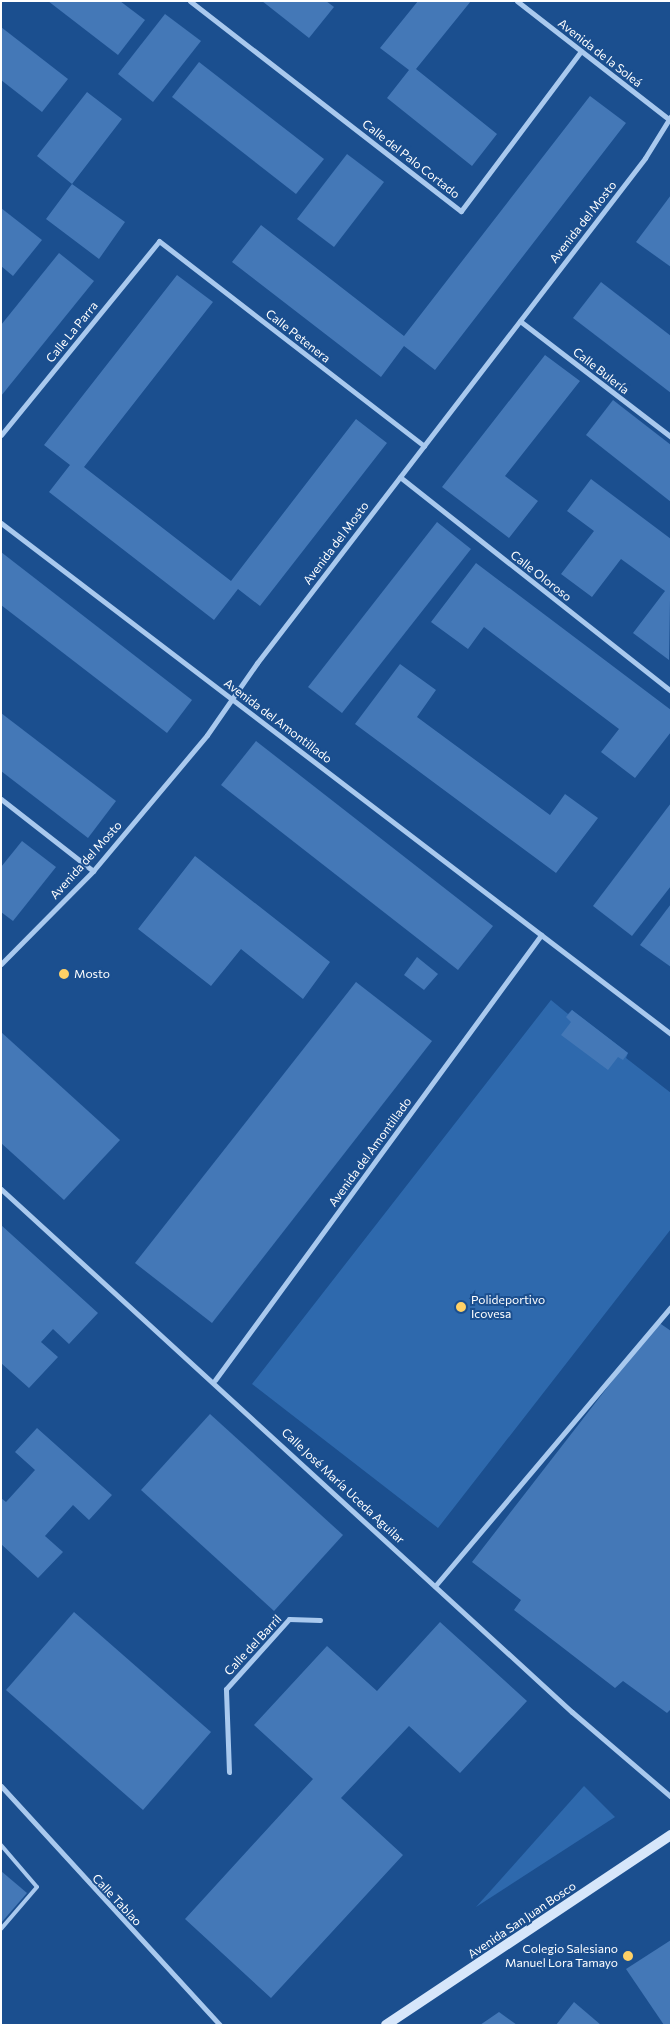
<!DOCTYPE html>
<html>
<head>
<meta charset="utf-8">
<style>
  body { margin:0 }
  #map { position:relative; width:672px; height:2026px; overflow:hidden; background:#1b4f8f; font-family:Commissioner,sans-serif }
  div>[style] { position:absolute }
  [style*='--x'] { left:calc(var(--x)*1px); top:calc(var(--y)*1px); width:calc(var(--w)*1px); rotate:calc(var(--a)*1deg) }
  .green>* { inset:0; background:#2e69ad }
  .building>* { inset:0; background:#4478b7 }
  .lane>* { height:4px; margin:-2px; padding:0 2px; transform-origin:2px; border-radius:2px; background:#a9c9ee }
  .street>* { height:5px; margin:-2.5px; padding:0 2.5px; transform-origin:2.5px; border-radius:2.5px; background:#a9c9ee }
  .secondary>* { height:10px; margin:-5px; padding:0 5px; transform-origin:5px; border-radius:5px; background:#d6e6fa }
  .dots>* { width:14px; height:14px; translate:-50% -50%; box-sizing:border-box; border:2px solid #1b4f8f; border-radius:50% }
  span { translate:-50% -50%; white-space:nowrap; text-align:center; line-height:1.15; -webkit-text-stroke:4px #1b4f8f; paint-order:stroke }
  .street-label { font-size:12px; color:#fff }
  .poi-label { font-size:12px; color:#fff }
  .left { translate:0 -50%; text-align:left }
  .right { translate:-100% -50%; text-align:right }
  .frame { position:absolute; inset:0; border:2px solid #fff; pointer-events:none }
</style>
</head>
<body>
<div id="map">
  <div class="green">
    <div style="clip-path:polygon(551px 1000px,568px 1014px,572px 1010px,628px 1053px,626px 1058px,671px 1093px,671px 1229px,438px 1528px,252px 1384px)"></div>
    <div style="clip-path:polygon(584px 1786px,615px 1817px,476px 1907px)"></div>
  </div>
  <div class="building">
    <div style="clip-path:polygon(48px 1px,120px 1px,145px 20px,118px 55px)"></div>
    <div style="clip-path:polygon(262px 1px,326px 1px,334px 7px,309px 38px)"></div>
    <div style="clip-path:polygon(418px 1px,471px 1px,416px 69px,497px 134px,472px 166px,387px 98px,409px 70px,380px 48px)"></div>
    <div style="clip-path:polygon(165px 14px,201px 41px,153px 102px,118px 74px)"></div>
    <div style="clip-path:polygon(1px 27px,68px 79px,42px 112px,1px 80px)"></div>
    <div style="clip-path:polygon(199px 62px,324px 159px,296px 194px,172px 97px)"></div>
    <div style="clip-path:polygon(87px 92px,122px 119px,72px 184px,125px 222px,99px 259px,46px 219px,72px 184px,37px 156px)"></div>
    <div style="clip-path:polygon(590px 96px,626px 123px,435px 370px,404px 346px,381px 377px,232px 262px,261px 225px,404px 336px)"></div>
    <div style="clip-path:polygon(347px 154px,384px 182px,334px 247px,297px 219px)"></div>
    <div style="clip-path:polygon(671px 195px,671px 267px,636px 242px)"></div>
    <div style="clip-path:polygon(1px 208px,42px 240px,13px 276px,1px 266px)"></div>
    <div style="clip-path:polygon(59px 253px,94px 281px,1px 396px,1px 325px)"></div>
    <div style="clip-path:polygon(177px 275px,213px 302px,84px 467px,231px 581px,356px 419px,387px 443px,260px 606px,238px 589px,214px 620px,49px 492px,70px 465px,44px 445px)"></div>
    <div style="clip-path:polygon(601px 282px,671px 336px,671px 393px,573px 318px)"></div>
    <div style="clip-path:polygon(545px 355px,580px 381px,505px 476px,538px 501px,509px 538px,442px 487px)"></div>
    <div style="clip-path:polygon(613px 400px,671px 445px,671px 502px,586px 435px)"></div>
    <div style="clip-path:polygon(591px 479px,671px 539px,669px 660px,633px 633px,665px 591px,621px 559px,592px 597px,561px 574px,594px 531px,567px 511px)"></div>
    <div style="clip-path:polygon(437px 522px,471px 549px,342px 713px,308px 687px)"></div>
    <div style="clip-path:polygon(1px 552px,192px 700px,167px 733px,1px 605px)"></div>
    <div style="clip-path:polygon(476px 563px,671px 710px,671px 732px,635px 778px,601px 752px,619px 729px,484px 627px,468px 649px,431px 622px)"></div>
    <div style="clip-path:polygon(400px 664px,436px 690px,417px 717px,550px 815px,565px 794px,598px 818px,556px 873px,355px 724px)"></div>
    <div style="clip-path:polygon(1px 713px,116px 801px,88px 838px,1px 771px)"></div>
    <div style="clip-path:polygon(256px 741px,493px 926px,458px 970px,221px 785px)"></div>
    <div style="clip-path:polygon(671px 803px,671px 886px,632px 936px,593px 906px)"></div>
    <div style="clip-path:polygon(22px 841px,56px 867px,13px 921px,1px 912px,1px 867px)"></div>
    <div style="clip-path:polygon(195px 856px,330px 962px,303px 999px,241px 949px,211px 986px,138px 929px)"></div>
    <div style="clip-path:polygon(671px 904px,671px 967px,640px 945px)"></div>
    <div style="clip-path:polygon(417px 957px,438px 974px,424px 990px,404px 975px)"></div>
    <div style="clip-path:polygon(356px 982px,432px 1041px,212px 1323px,135px 1263px)"></div>
    <div style="clip-path:polygon(572px 1010px,628px 1053px,623px 1060px,618px 1057px,608px 1070px,561px 1035px,571px 1022px,566px 1017px)"></div>
    <div style="clip-path:polygon(1px 1032px,120px 1140px,64px 1200px,1px 1143px)"></div>
    <div style="clip-path:polygon(1px 1225px,98px 1313px,69px 1344px,53px 1329px,41px 1342px,58px 1357px,29px 1388px,1px 1363px)"></div>
    <div style="clip-path:polygon(658px 1322px,671px 1331px,671px 1709px,667px 1713px,623px 1681px,615px 1688px,514px 1610px,521px 1600px,472px 1562px)"></div>
    <div style="clip-path:polygon(210px 1414px,343px 1535px,274px 1611px,141px 1490px)"></div>
    <div style="clip-path:polygon(37px 1428px,112px 1495px,89px 1520px,73px 1505px,45px 1536px,63px 1552px,38px 1578px,1px 1544px,1px 1498px,6px 1502px,35px 1470px,15px 1452px)"></div>
    <div style="clip-path:polygon(74px 1612px,211px 1732px,143px 1810px,6px 1690px)"></div>
    <div style="clip-path:polygon(440px 1622px,527px 1701px,460px 1773px,409px 1726px,341px 1798px,403px 1855px,271px 1998px,185px 1919px,313px 1779px,254px 1725px,327px 1646px,377px 1691px)"></div>
    <div style="clip-path:polygon(1px 1871px,27px 1893px,1px 1923px)"></div>
    <div style="clip-path:polygon(671px 1940px,671px 2025px,664px 2025px,626px 1969px)"></div>
    <div style="clip-path:polygon(574px 2002px,601px 2025px,556px 2025px)"></div>
    <div style="clip-path:polygon(499px 2012px,517px 2025px,480px 2025px)"></div>
  </div>
  <div class="lane">
    <div style="--x:1;--y:1845;--w:55;--a:49.4"></div>
    <div style="--x:37;--y:1887;--w:55;--a:130.6"></div>
  </div>
  <div class="street">
    <div style="--x:190;--y:1;--w:343;--a:37.8"></div>
    <div style="--x:461;--y:211;--w:200;--a:-53.1"></div>
    <div style="--x:517;--y:1;--w:194;--a:37.9"></div>
    <div style="--x:520;--y:321;--w:190;--a:37.5"></div>
    <div style="--x:1;--y:435;--w:250;--a:-50.8"></div>
    <div style="--x:159;--y:241;--w:335;--a:37.7"></div>
    <div style="--x:400;--y:477;--w:345;--a:38.3"></div>
    <div style="--x:1;--y:523;--w:843;--a:37.33"></div>
    <div style="--x:1;--y:799;--w:117;--a:38"></div>
    <div style="--x:1;--y:964;--w:131;--a:-45.3"></div>
    <div style="--x:93;--y:871;--w:177;--a:-50"></div>
    <div style="--x:207;--y:735;--w:88;--a:-55.2"></div>
    <div style="--x:257;--y:663;--w:637;--a:-52.46"></div>
    <div style="--x:645;--y:158;--w:49;--a:-58.2"></div>
    <div style="--x:1;--y:1189;--w:774;--a:42.49"></div>
    <div style="--x:572;--y:1712;--w:130;--a:40.6"></div>
    <div style="--x:215;--y:1380;--w:552;--a:-53.77"></div>
    <div style="--x:435;--y:1586;--w:365;--a:-49.8"></div>
    <div style="--x:229;--y:1772;--w:83;--a:-92.1"></div>
    <div style="--x:226;--y:1689;--w:94;--a:-48"></div>
    <div style="--x:289;--y:1619;--w:31;--a:2"></div>
    <div style="--x:1;--y:1786;--w:324;--a:47.5"></div>
  </div>
  <div class="secondary">
    <div style="--x:386;--y:2025;--w:343;--a:-33.7"></div>
  </div>
  <div class="dots">
    <div style="left:64px;top:974px;background:#ffd166"></div>
    <div style="left:461px;top:1307px;background:#ffd166"></div>
    <div style="left:628px;top:1956px;background:#ffd166"></div>
  </div>
  <div class="street-label">
    <span style="left:600px;top:53px;rotate:38deg">Avenida de la Soleá</span>
    <span style="left:411px;top:159px;rotate:38deg">Calle del Palo Cortado</span>
    <span style="left:583px;top:222px;rotate:-52deg">Avenida del Mosto</span>
    <span style="left:72px;top:332px;rotate:-51deg">Calle La Parra</span>
    <span style="left:298px;top:336px;rotate:38deg">Calle Petenera</span>
    <span style="left:601px;top:371px;rotate:38deg">Calle Bulería</span>
    <span style="left:336px;top:543px;rotate:-53deg">Avenida del Mosto</span>
    <span style="left:541px;top:576px;rotate:38deg">Calle Oloroso</span>
    <span style="left:278px;top:721px;rotate:37deg">Avenida del Amontillado</span>
    <span style="left:86px;top:860px;rotate:-48deg">Avenida del Mosto</span>
    <span style="left:370px;top:1152px;rotate:-54deg">Avenida del Amontillado</span>
    <span style="left:343px;top:1486px;rotate:43deg">Calle José María Uceda Aguilar</span>
    <span style="left:253px;top:1645px;rotate:-47deg">Calle del Barril</span>
    <span style="left:117px;top:1900px;rotate:47deg">Calle Tablao</span>
    <span style="left:522px;top:1920px;rotate:-34deg">Avenida San Juan Bosco</span>
  </div>
  <div class="poi-label">
    <span class="left" style="left:74px;top:974px">Mosto</span>
    <span class="left" style="left:471px;top:1307px">Polideportivo<br>Icovesa</span>
    <span class="right" style="left:618px;top:1956px">Colegio Salesiano<br>Manuel Lora Tamayo</span>
  </div>
  <div class="frame"></div>
</div>
</body>
</html>
